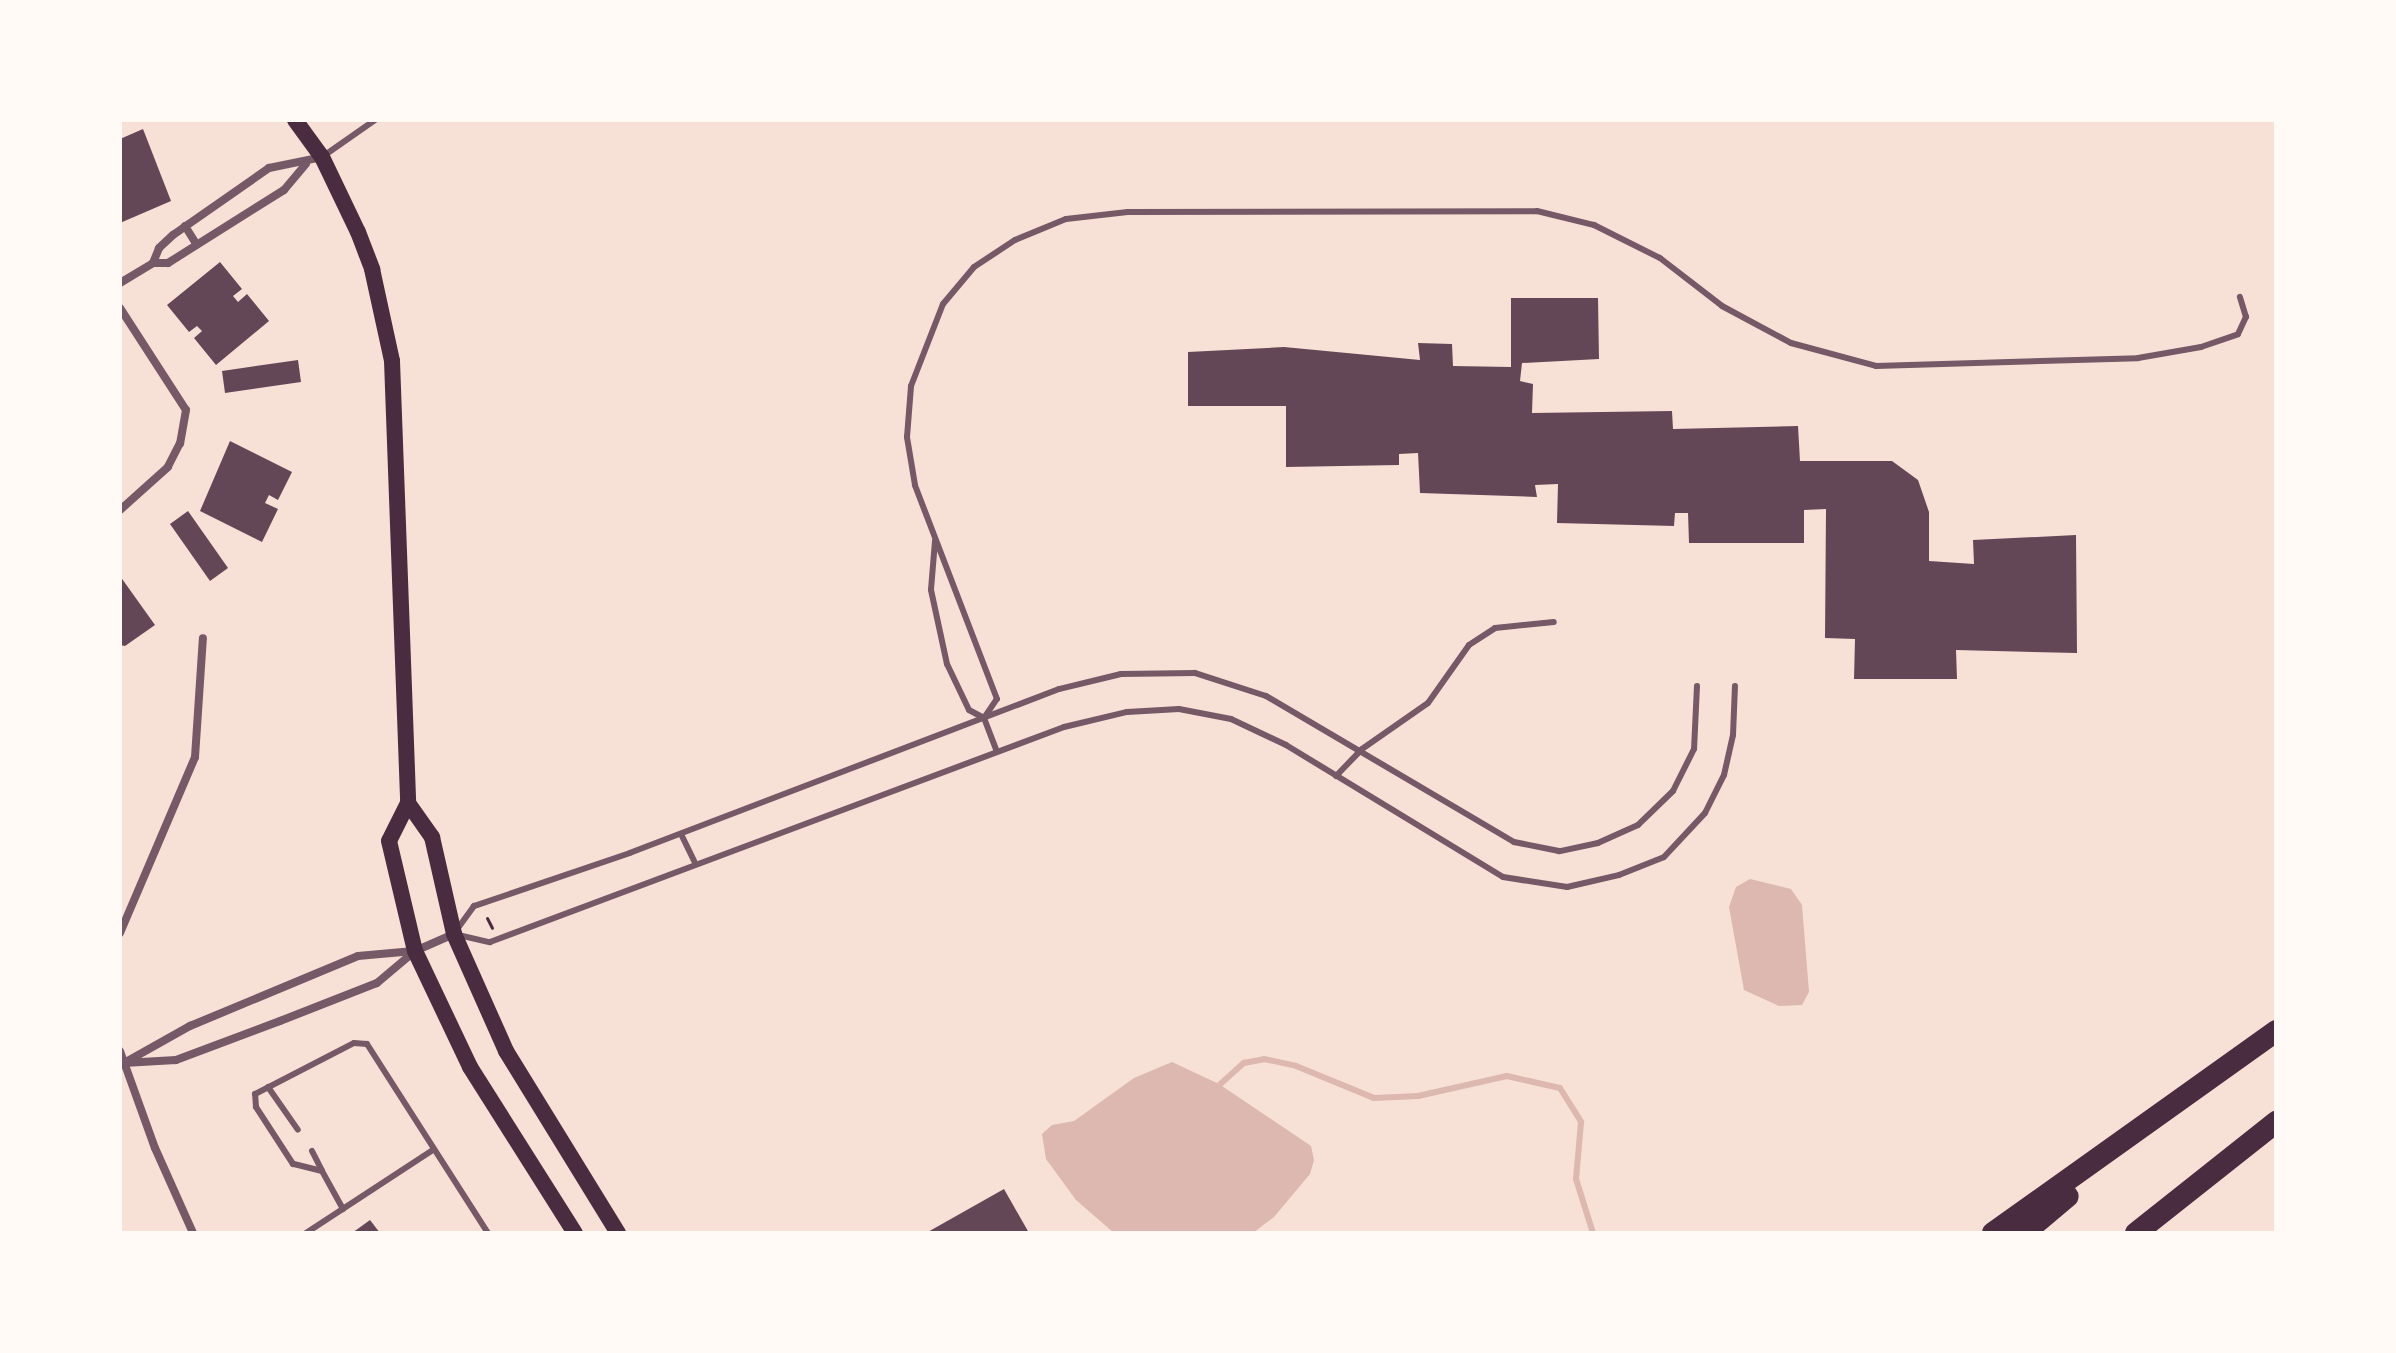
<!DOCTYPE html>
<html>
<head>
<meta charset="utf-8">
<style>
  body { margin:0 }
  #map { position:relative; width:2396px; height:1353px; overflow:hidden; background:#f7e1d7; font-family:"Source Serif 4",serif }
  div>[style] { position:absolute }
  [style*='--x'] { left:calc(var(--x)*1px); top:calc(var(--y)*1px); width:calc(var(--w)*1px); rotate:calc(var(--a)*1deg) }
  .water>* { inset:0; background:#dcb8b0 }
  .stream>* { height:6px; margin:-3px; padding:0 3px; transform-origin:3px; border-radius:3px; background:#dcb8b0 }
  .building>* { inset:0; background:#644757 }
  .path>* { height:3px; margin:-1.5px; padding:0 1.5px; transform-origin:1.5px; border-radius:1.5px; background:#4a2c40 }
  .service>* { height:6px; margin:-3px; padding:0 3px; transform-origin:3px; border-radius:3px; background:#755966 }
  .minor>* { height:8px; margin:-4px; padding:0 4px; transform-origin:4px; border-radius:4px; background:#755966 }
  .secondary>* { height:16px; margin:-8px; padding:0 8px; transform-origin:8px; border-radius:8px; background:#4a2c40 }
  .motorway>* { height:22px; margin:-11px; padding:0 11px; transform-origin:11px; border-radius:11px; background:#4a2c40 }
  span { translate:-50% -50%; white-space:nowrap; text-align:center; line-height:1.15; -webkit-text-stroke:6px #fffaf5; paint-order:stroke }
  .frame { position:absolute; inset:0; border:122px solid #fffaf5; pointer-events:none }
</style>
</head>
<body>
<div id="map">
  <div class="water">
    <div style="clip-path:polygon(1750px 879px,1791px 889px,1802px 905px,1809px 992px,1802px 1005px,1779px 1006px,1744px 990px,1729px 907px,1736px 887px)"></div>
    <div style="clip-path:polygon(1172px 1062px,1219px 1084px,1311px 1146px,1314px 1160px,1310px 1174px,1274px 1217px,1253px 1233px,1114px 1233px,1076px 1200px,1046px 1159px,1042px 1134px,1052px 1125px,1074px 1121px,1134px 1078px)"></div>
  </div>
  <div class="stream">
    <div style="--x:1216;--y:1088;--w:38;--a:-42"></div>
    <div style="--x:1244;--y:1063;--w:20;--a:-11"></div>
    <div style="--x:1264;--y:1059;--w:33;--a:12"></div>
    <div style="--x:1296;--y:1066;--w:84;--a:22.3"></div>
    <div style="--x:1374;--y:1098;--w:44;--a:-2.6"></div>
    <div style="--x:1418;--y:1096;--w:91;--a:-12.7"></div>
    <div style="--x:1507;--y:1076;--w:54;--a:12.8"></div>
    <div style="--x:1560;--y:1088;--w:40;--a:58"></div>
    <div style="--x:1581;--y:1122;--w:57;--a:95"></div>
    <div style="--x:1576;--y:1179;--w:57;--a:72.5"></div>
  </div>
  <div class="building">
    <div style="clip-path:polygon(143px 129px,171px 201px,120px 223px,120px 139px)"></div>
    <div style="clip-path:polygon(220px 262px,242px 289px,233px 296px,238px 302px,247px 294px,269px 321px,216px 365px,194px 338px,202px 331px,197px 326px,189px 332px,167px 305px)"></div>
    <div style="clip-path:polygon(1511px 298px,1598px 298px,1599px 359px,1522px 363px,1520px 381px,1533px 384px,1532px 413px,1672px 411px,1673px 429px,1798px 426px,1800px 461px,1892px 461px,1918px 480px,1929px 512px,1929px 561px,1974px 564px,1973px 540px,2076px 535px,2077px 653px,1956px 650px,1957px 679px,1854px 679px,1855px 639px,1825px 638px,1826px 509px,1804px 510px,1804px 543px,1689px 543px,1688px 513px,1675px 513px,1674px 526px,1557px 523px,1558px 484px,1535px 485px,1537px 497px,1420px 493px,1418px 453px,1399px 454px,1399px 465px,1286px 467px,1286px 406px,1188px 406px,1188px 352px,1284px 347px,1420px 360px,1418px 343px,1452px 344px,1453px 366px,1511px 367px)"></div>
    <div style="clip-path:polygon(298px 360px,301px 382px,225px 393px,222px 371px)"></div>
    <div style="clip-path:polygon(230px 441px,292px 472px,278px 500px,269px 495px,265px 503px,278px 509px,262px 542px,200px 511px)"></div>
    <div style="clip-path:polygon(188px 511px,228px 568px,210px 581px,170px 524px)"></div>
    <div style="clip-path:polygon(120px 576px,155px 625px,125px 646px,120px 645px)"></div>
    <div style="clip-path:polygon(1004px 1189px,1029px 1233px,926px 1233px)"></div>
    <div style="clip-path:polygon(370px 1220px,380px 1233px,352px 1233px)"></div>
  </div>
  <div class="path">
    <div style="--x:487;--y:918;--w:11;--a:63"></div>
  </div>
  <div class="service">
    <div style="--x:322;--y:157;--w:65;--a:-34.9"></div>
    <div style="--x:935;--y:541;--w:49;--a:94.7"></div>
    <div style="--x:931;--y:590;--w:76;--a:77.8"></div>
    <div style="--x:947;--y:664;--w:51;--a:64.4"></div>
    <div style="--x:969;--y:710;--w:17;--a:28"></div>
    <div style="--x:984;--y:718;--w:36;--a:69"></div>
    <div style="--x:1697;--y:686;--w:63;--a:92.7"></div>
    <div style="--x:1694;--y:749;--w:47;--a:116.6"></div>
    <div style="--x:1673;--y:791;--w:49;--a:135.8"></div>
    <div style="--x:1638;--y:825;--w:44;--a:155.8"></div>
    <div style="--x:1598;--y:843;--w:40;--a:168"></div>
    <div style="--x:1559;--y:851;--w:46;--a:-168.7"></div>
    <div style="--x:1514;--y:842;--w:288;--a:-149.5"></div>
    <div style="--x:1266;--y:696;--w:75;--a:-162.1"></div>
    <div style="--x:1195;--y:673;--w:74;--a:179.2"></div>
    <div style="--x:1121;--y:674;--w:64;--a:166.4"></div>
    <div style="--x:1059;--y:689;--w:459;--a:159.1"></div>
    <div style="--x:630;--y:853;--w:165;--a:161.2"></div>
    <div style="--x:474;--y:906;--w:34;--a:126"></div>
    <div style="--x:454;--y:934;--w:37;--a:13"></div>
    <div style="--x:490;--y:942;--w:613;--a:-20.53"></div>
    <div style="--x:1064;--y:727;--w:65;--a:-13.4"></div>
    <div style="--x:1127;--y:712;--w:52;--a:-3.3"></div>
    <div style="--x:1179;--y:709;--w:53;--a:10.9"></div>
    <div style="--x:1231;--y:719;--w:61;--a:25.3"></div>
    <div style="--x:1286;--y:745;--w:254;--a:31.3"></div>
    <div style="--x:1503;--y:877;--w:65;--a:8.9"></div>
    <div style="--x:1567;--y:887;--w:53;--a:-13"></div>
    <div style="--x:1619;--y:875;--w:48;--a:-21.8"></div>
    <div style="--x:1664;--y:857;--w:60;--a:-47"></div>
    <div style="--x:1705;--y:813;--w:42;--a:-63.4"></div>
    <div style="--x:1724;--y:775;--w:41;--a:-77.3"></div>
    <div style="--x:1733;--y:735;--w:49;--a:-87.7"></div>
    <div style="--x:984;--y:718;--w:23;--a:-56"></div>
    <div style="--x:997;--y:699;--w:229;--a:-111"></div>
    <div style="--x:915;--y:485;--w:49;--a:-99.5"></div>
    <div style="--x:907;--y:437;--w:51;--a:-85.5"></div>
    <div style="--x:911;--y:386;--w:88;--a:-68.7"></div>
    <div style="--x:943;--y:304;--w:48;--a:-50"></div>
    <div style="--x:974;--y:267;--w:49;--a:-33.4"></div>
    <div style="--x:1015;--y:240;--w:55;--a:-22.4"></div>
    <div style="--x:1066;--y:219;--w:62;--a:-6.4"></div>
    <div style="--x:1128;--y:212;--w:409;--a:-0.1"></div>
    <div style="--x:1537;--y:211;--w:59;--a:13.8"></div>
    <div style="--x:1594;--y:225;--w:74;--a:26.6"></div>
    <div style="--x:1660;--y:258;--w:78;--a:37.7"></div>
    <div style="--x:1722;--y:306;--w:78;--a:28.2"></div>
    <div style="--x:1791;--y:343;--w:88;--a:15.1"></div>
    <div style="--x:1876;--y:366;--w:262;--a:-1.7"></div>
    <div style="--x:2138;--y:358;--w:64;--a:-9.9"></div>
    <div style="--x:2201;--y:347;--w:39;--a:-19"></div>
    <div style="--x:2238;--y:334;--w:19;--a:-65"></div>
    <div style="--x:2246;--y:317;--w:21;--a:-107"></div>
    <div style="--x:1336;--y:776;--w:37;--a:-46"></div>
    <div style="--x:1362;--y:749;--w:80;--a:-34.9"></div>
    <div style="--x:1428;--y:703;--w:71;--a:-54.7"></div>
    <div style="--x:1469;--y:645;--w:31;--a:-33"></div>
    <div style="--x:1495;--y:628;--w:59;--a:-5.8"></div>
    <div style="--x:681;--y:834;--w:30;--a:64"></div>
    <div style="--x:268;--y:1087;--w:52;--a:55.1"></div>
    <div style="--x:312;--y:1151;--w:22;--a:63"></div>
    <div style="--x:343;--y:1209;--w:43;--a:-118.9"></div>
    <div style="--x:322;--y:1171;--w:30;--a:-166"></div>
    <div style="--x:293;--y:1164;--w:68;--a:-123"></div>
    <div style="--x:256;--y:1107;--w:13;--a:-94"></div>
    <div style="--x:255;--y:1094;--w:111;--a:-27.3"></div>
    <div style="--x:354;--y:1043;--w:13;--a:4"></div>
    <div style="--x:367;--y:1044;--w:224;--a:57.4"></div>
    <div style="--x:306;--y:1233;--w:152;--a:-33.2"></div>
  </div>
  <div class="minor">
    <div style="--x:185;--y:226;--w:22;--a:58"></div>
    <div style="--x:153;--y:263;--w:16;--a:-68"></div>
    <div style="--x:159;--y:248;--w:19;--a:-43"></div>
    <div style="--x:173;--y:235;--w:117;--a:-34.9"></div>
    <div style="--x:269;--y:168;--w:54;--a:-11.7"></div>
    <div style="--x:120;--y:283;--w:39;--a:-31"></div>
    <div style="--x:153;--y:263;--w:15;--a:0"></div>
    <div style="--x:168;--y:263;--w:137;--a:-32.2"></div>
    <div style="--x:284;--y:190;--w:34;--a:-50"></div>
    <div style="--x:120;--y:308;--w:121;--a:57.1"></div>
    <div style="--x:186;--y:410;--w:34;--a:100"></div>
    <div style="--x:180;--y:443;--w:27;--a:117"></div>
    <div style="--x:168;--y:467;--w:64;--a:138.1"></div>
    <div style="--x:120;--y:933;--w:191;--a:-66.9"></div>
    <div style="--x:195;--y:757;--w:119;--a:-86.2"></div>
    <div style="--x:120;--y:1051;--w:103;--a:70.2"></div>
    <div style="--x:155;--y:1148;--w:93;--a:65.9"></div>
    <div style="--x:124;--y:1063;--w:52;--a:-3.3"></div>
    <div style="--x:176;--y:1060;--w:111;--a:-20.6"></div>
    <div style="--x:280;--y:1021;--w:104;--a:-21.4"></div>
    <div style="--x:377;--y:983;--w:50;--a:-40.1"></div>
    <div style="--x:415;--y:951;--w:43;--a:-23.6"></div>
    <div style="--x:124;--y:1063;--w:76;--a:-29.3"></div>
    <div style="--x:190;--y:1026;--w:182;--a:-22.6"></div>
    <div style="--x:358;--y:956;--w:56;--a:-5.1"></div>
  </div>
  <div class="secondary">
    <div style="--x:295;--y:120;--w:46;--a:53.9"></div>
    <div style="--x:322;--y:157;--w:83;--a:64.4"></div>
    <div style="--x:358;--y:232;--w:40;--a:69"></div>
    <div style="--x:372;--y:269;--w:94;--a:77.7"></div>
    <div style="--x:392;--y:361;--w:442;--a:87.9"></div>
    <div style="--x:408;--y:803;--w:42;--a:54.8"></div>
    <div style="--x:432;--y:837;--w:99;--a:77.2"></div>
    <div style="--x:454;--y:934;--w:128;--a:66"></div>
    <div style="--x:506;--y:1051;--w:214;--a:58.4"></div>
    <div style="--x:408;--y:803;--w:42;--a:116.6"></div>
    <div style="--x:389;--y:841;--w:113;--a:76.7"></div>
    <div style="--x:415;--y:951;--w:128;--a:64.6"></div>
    <div style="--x:470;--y:1067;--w:196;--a:57.7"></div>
  </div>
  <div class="motorway">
    <div style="--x:1993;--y:1233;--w:348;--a:-35.5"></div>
    <div style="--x:2024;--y:1233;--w:57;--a:-40.1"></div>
    <div style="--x:2136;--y:1233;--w:179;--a:-38.4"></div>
  </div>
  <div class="frame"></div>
</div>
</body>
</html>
